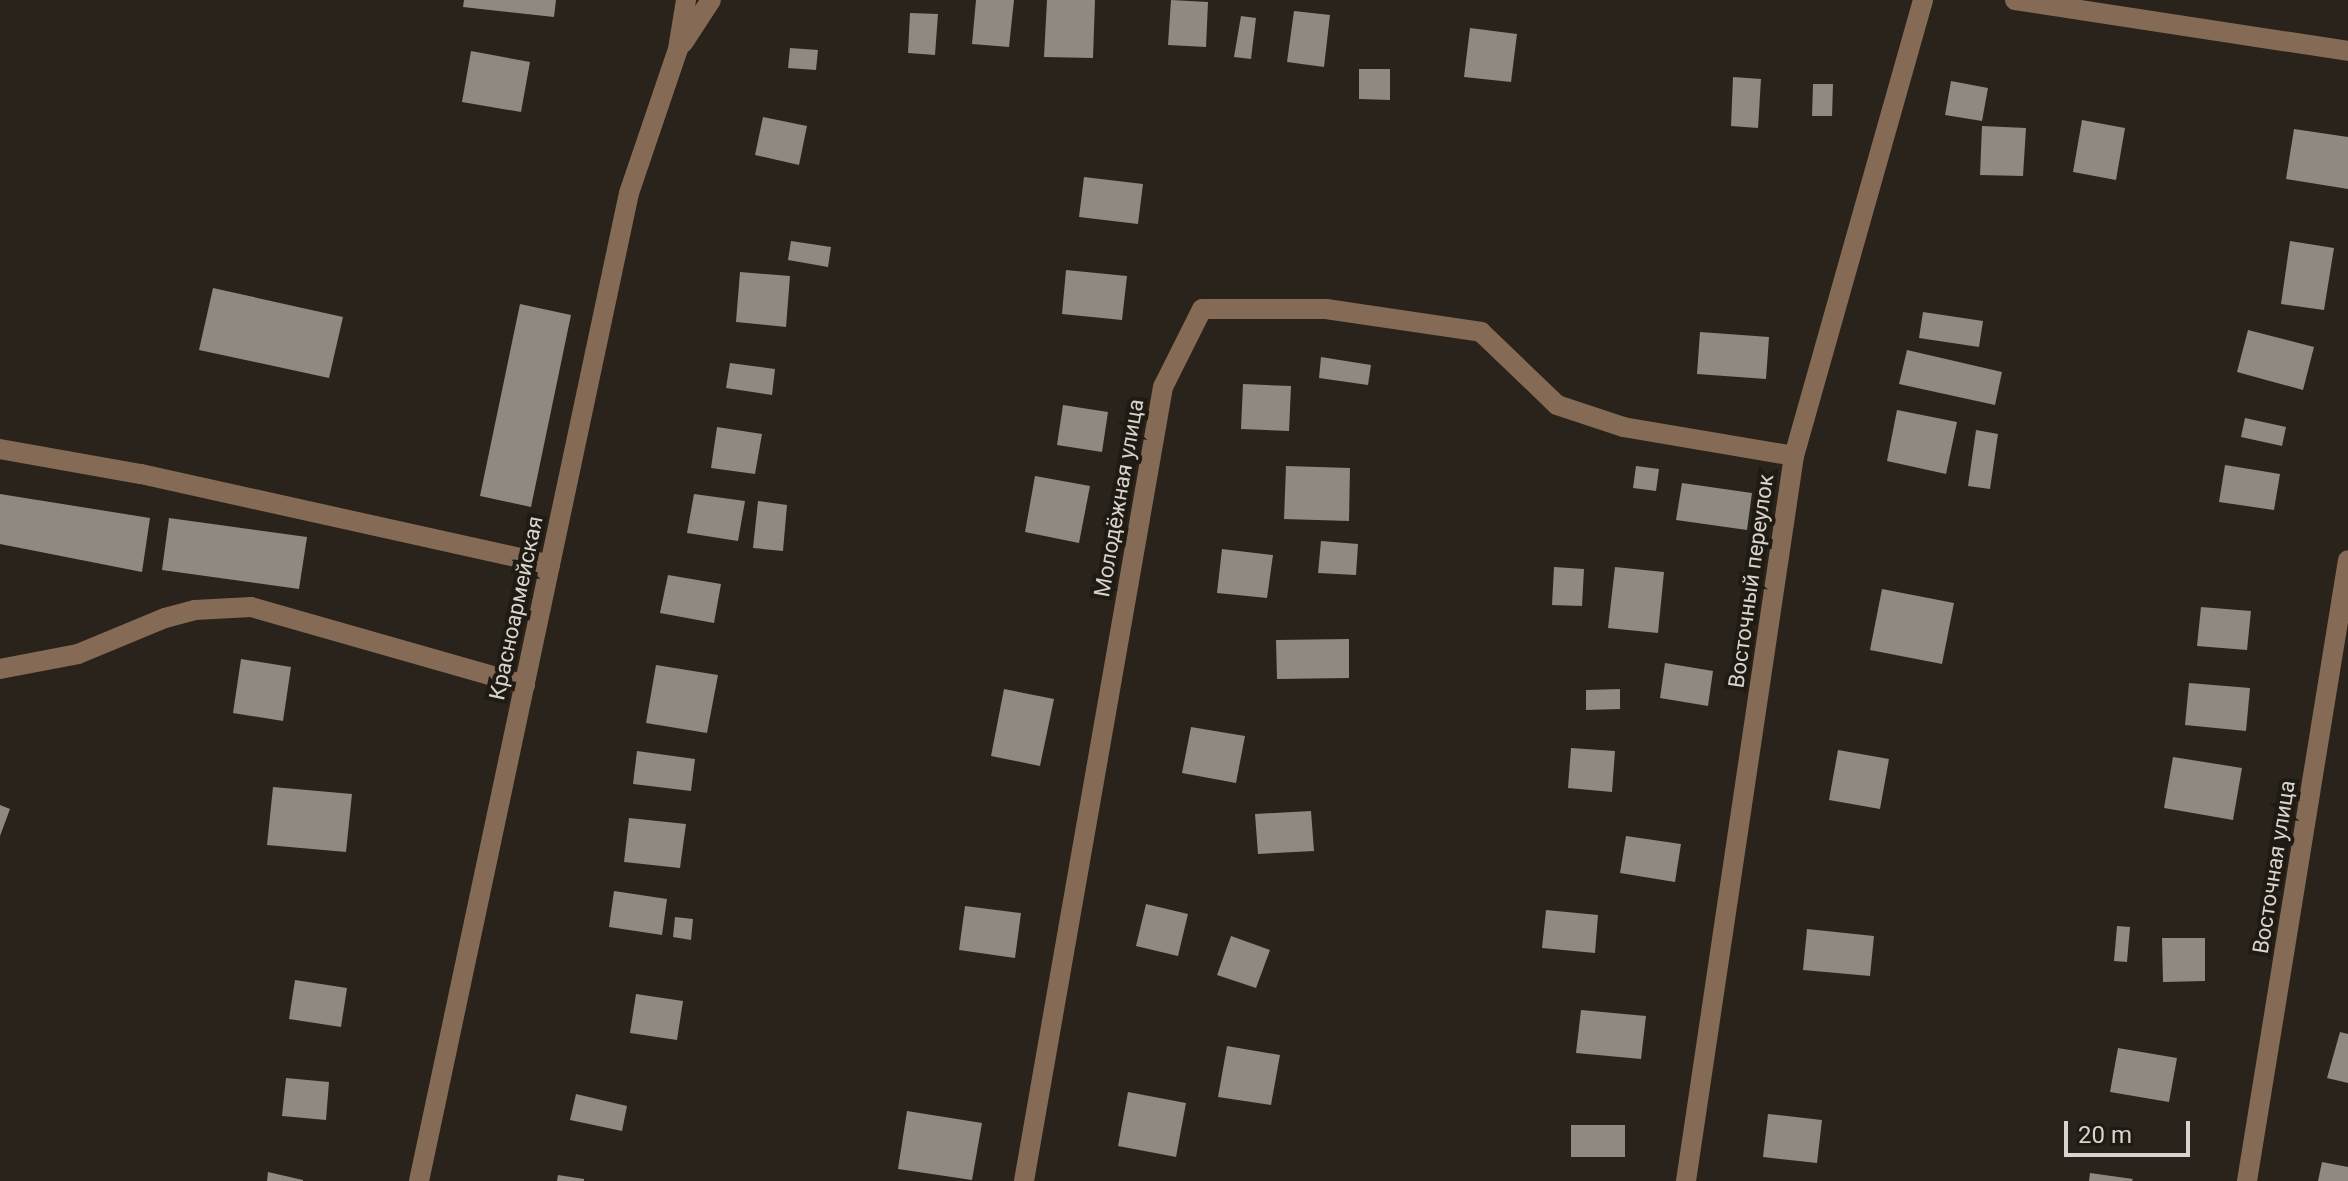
<!DOCTYPE html>
<html>
<head>
<meta charset="utf-8">
<style>
  body { margin:0 }
  #map { position:relative; width:2348px; height:1181px; overflow:hidden; background:#29231b; font-family:Roboto,sans-serif }
  div>[style] { position:absolute }
  [style*='--x'] { left:calc(var(--x)*1px); top:calc(var(--y)*1px); width:calc(var(--w)*1px); rotate:calc(var(--a)*1deg) }
  .building>* { inset:0; background:#8f897f }
  .minor>* { height:20px; margin:-10px; padding:0 10px; transform-origin:10px; border-radius:10px; background:#856b55 }
  span { translate:-50% -50%; white-space:nowrap; text-align:center; line-height:1.15; -webkit-text-stroke:8px #1f1a12; paint-order:stroke }
  .street-label { font-size:22px; color:#d8d5cf }
  .scale { position:absolute; left:2064px; top:1121px; width:126px; height:36px; box-sizing:border-box; border:4px solid #d8d5cf; border-top:0; padding-left:10px; font-size:24px; line-height:28px; white-space:nowrap; color:#d8d5cf; -webkit-text-stroke:6px #1f1a12; paint-order:stroke }
</style>
</head>
<body>
<div id="map">
  <div class="building">
    <div style="clip-path:polygon(464px 0,556px 0,554px 17px,463px 7px)"></div>
    <div style="clip-path:polygon(976px 0,1014px 0,1009px 47px,972px 44px)"></div>
    <div style="clip-path:polygon(1047px 0,1095px 0,1093px 58px,1044px 57px)"></div>
    <div style="clip-path:polygon(1171px 0,1208px 2px,1206px 47px,1168px 45px)"></div>
    <div style="clip-path:polygon(1294px 11px,1330px 15px,1324px 67px,1287px 62px)"></div>
    <div style="clip-path:polygon(910px 13px,938px 14px,935px 55px,908px 53px)"></div>
    <div style="clip-path:polygon(1241px 16px,1256px 18px,1251px 59px,1234px 57px)"></div>
    <div style="clip-path:polygon(1470px 28px,1517px 34px,1511px 82px,1464px 77px)"></div>
    <div style="clip-path:polygon(790px 48px,818px 50px,816px 70px,788px 68px)"></div>
    <div style="clip-path:polygon(471px 51px,530px 62px,521px 112px,462px 102px)"></div>
    <div style="clip-path:polygon(1359px 69px,1390px 69px,1390px 100px,1359px 99px)"></div>
    <div style="clip-path:polygon(1733px 77px,1761px 79px,1758px 128px,1731px 126px)"></div>
    <div style="clip-path:polygon(1951px 81px,1988px 88px,1982px 121px,1945px 115px)"></div>
    <div style="clip-path:polygon(1813px 84px,1833px 84px,1832px 116px,1812px 116px)"></div>
    <div style="clip-path:polygon(763px 117px,807px 126px,799px 165px,755px 155px)"></div>
    <div style="clip-path:polygon(2082px 120px,2125px 128px,2116px 180px,2073px 172px)"></div>
    <div style="clip-path:polygon(1982px 126px,2026px 128px,2023px 176px,1980px 175px)"></div>
    <div style="clip-path:polygon(2294px 129px,2348px 137px,2348px 189px,2286px 179px)"></div>
    <div style="clip-path:polygon(1084px 177px,1143px 184px,1138px 224px,1079px 217px)"></div>
    <div style="clip-path:polygon(791px 241px,831px 247px,828px 267px,788px 260px)"></div>
    <div style="clip-path:polygon(2290px 241px,2334px 248px,2324px 310px,2281px 304px)"></div>
    <div style="clip-path:polygon(1066px 270px,1127px 276px,1122px 320px,1062px 314px)"></div>
    <div style="clip-path:polygon(740px 272px,790px 276px,786px 327px,736px 322px)"></div>
    <div style="clip-path:polygon(213px 288px,343px 317px,329px 378px,199px 350px)"></div>
    <div style="clip-path:polygon(520px 304px,571px 315px,531px 507px,480px 496px)"></div>
    <div style="clip-path:polygon(1923px 312px,1983px 321px,1979px 347px,1919px 338px)"></div>
    <div style="clip-path:polygon(2248px 330px,2314px 347px,2303px 390px,2237px 372px)"></div>
    <div style="clip-path:polygon(1700px 332px,1769px 337px,1766px 379px,1697px 374px)"></div>
    <div style="clip-path:polygon(1907px 350px,2002px 372px,1995px 405px,1899px 384px)"></div>
    <div style="clip-path:polygon(1321px 357px,1371px 365px,1368px 385px,1319px 378px)"></div>
    <div style="clip-path:polygon(730px 363px,775px 369px,772px 395px,726px 388px)"></div>
    <div style="clip-path:polygon(1243px 384px,1291px 386px,1289px 431px,1241px 429px)"></div>
    <div style="clip-path:polygon(1063px 405px,1108px 412px,1102px 452px,1057px 445px)"></div>
    <div style="clip-path:polygon(1897px 410px,1957px 422px,1946px 474px,1887px 461px)"></div>
    <div style="clip-path:polygon(2245px 418px,2286px 427px,2282px 446px,2241px 437px)"></div>
    <div style="clip-path:polygon(717px 427px,762px 434px,755px 474px,711px 468px)"></div>
    <div style="clip-path:polygon(1976px 430px,1998px 434px,1990px 489px,1968px 486px)"></div>
    <div style="clip-path:polygon(2225px 465px,2280px 474px,2274px 510px,2219px 502px)"></div>
    <div style="clip-path:polygon(1286px 466px,1350px 468px,1349px 521px,1284px 519px)"></div>
    <div style="clip-path:polygon(1636px 466px,1659px 469px,1656px 491px,1633px 488px)"></div>
    <div style="clip-path:polygon(1035px 476px,1090px 486px,1079px 543px,1025px 532px)"></div>
    <div style="clip-path:polygon(1682px 483px,1752px 493px,1747px 530px,1676px 520px)"></div>
    <div style="clip-path:polygon(0 494px,150px 518px,142px 572px,0 544px)"></div>
    <div style="clip-path:polygon(694px 494px,745px 501px,738px 541px,687px 533px)"></div>
    <div style="clip-path:polygon(758px 501px,787px 505px,783px 551px,753px 548px)"></div>
    <div style="clip-path:polygon(169px 518px,307px 537px,299px 589px,162px 570px)"></div>
    <div style="clip-path:polygon(1321px 541px,1358px 544px,1356px 575px,1318px 573px)"></div>
    <div style="clip-path:polygon(1222px 549px,1273px 555px,1267px 598px,1217px 593px)"></div>
    <div style="clip-path:polygon(1554px 567px,1584px 569px,1582px 606px,1552px 605px)"></div>
    <div style="clip-path:polygon(1615px 567px,1664px 572px,1658px 633px,1608px 628px)"></div>
    <div style="clip-path:polygon(668px 575px,721px 584px,714px 623px,660px 613px)"></div>
    <div style="clip-path:polygon(1882px 589px,1954px 603px,1942px 664px,1870px 650px)"></div>
    <div style="clip-path:polygon(2201px 607px,2251px 611px,2247px 650px,2197px 646px)"></div>
    <div style="clip-path:polygon(1349px 639px,1349px 678px,1277px 679px,1276px 640px)"></div>
    <div style="clip-path:polygon(241px 659px,291px 667px,283px 721px,233px 713px)"></div>
    <div style="clip-path:polygon(1665px 663px,1713px 671px,1708px 706px,1660px 698px)"></div>
    <div style="clip-path:polygon(656px 665px,718px 675px,707px 733px,646px 723px)"></div>
    <div style="clip-path:polygon(2189px 683px,2250px 688px,2246px 731px,2185px 725px)"></div>
    <div style="clip-path:polygon(1004px 689px,1054px 699px,1040px 766px,991px 756px)"></div>
    <div style="clip-path:polygon(1620px 689px,1620px 709px,1586px 710px,1586px 690px)"></div>
    <div style="clip-path:polygon(1191px 727px,1245px 736px,1236px 783px,1182px 773px)"></div>
    <div style="clip-path:polygon(1571px 748px,1615px 751px,1612px 792px,1568px 788px)"></div>
    <div style="clip-path:polygon(1838px 750px,1889px 759px,1880px 809px,1829px 800px)"></div>
    <div style="clip-path:polygon(637px 751px,695px 759px,691px 791px,633px 784px)"></div>
    <div style="clip-path:polygon(2173px 757px,2242px 768px,2233px 820px,2164px 808px)"></div>
    <div style="clip-path:polygon(273px 787px,352px 794px,346px 852px,267px 845px)"></div>
    <div style="clip-path:polygon(0 805px,10px 809px,0 836px)"></div>
    <div style="clip-path:polygon(1311px 811px,1314px 851px,1258px 854px,1255px 814px)"></div>
    <div style="clip-path:polygon(629px 818px,686px 824px,680px 868px,624px 862px)"></div>
    <div style="clip-path:polygon(1626px 836px,1681px 844px,1675px 882px,1620px 873px)"></div>
    <div style="clip-path:polygon(614px 891px,667px 899px,662px 935px,609px 927px)"></div>
    <div style="clip-path:polygon(1146px 904px,1188px 914px,1178px 956px,1136px 946px)"></div>
    <div style="clip-path:polygon(965px 906px,1021px 913px,1015px 958px,959px 950px)"></div>
    <div style="clip-path:polygon(1546px 910px,1598px 915px,1595px 953px,1542px 948px)"></div>
    <div style="clip-path:polygon(675px 917px,693px 919px,691px 940px,673px 937px)"></div>
    <div style="clip-path:polygon(2117px 926px,2130px 927px,2127px 962px,2114px 961px)"></div>
    <div style="clip-path:polygon(1807px 929px,1874px 936px,1870px 976px,1803px 970px)"></div>
    <div style="clip-path:polygon(1231px 936px,1270px 950px,1256px 988px,1217px 975px)"></div>
    <div style="clip-path:polygon(2162px 938px,2205px 938px,2205px 981px,2163px 982px)"></div>
    <div style="clip-path:polygon(295px 980px,347px 988px,341px 1027px,289px 1019px)"></div>
    <div style="clip-path:polygon(636px 994px,683px 1001px,677px 1040px,630px 1033px)"></div>
    <div style="clip-path:polygon(1581px 1010px,1646px 1016px,1641px 1059px,1576px 1053px)"></div>
    <div style="clip-path:polygon(2340px 1032px,2348px 1034px,2348px 1083px,2327px 1078px)"></div>
    <div style="clip-path:polygon(1227px 1046px,1280px 1055px,1271px 1105px,1218px 1097px)"></div>
    <div style="clip-path:polygon(2118px 1048px,2177px 1058px,2169px 1102px,2110px 1092px)"></div>
    <div style="clip-path:polygon(286px 1078px,329px 1082px,326px 1120px,282px 1116px)"></div>
    <div style="clip-path:polygon(1128px 1092px,1186px 1103px,1176px 1157px,1118px 1146px)"></div>
    <div style="clip-path:polygon(576px 1094px,627px 1106px,622px 1131px,570px 1120px)"></div>
    <div style="clip-path:polygon(907px 1111px,982px 1123px,972px 1180px,898px 1169px)"></div>
    <div style="clip-path:polygon(1768px 1114px,1822px 1120px,1817px 1163px,1763px 1157px)"></div>
    <div style="clip-path:polygon(1571px 1125px,1625px 1125px,1625px 1157px,1571px 1157px)"></div>
    <div style="clip-path:polygon(2322px 1162px,2348px 1167px,2348px 1181px,2318px 1181px)"></div>
    <div style="clip-path:polygon(268px 1172px,303px 1180px,303px 1181px,267px 1181px)"></div>
    <div style="clip-path:polygon(2090px 1173px,2133px 1179px,2132px 1181px,2089px 1181px)"></div>
    <div style="clip-path:polygon(558px 1175px,584px 1179px,584px 1181px,557px 1181px)"></div>
  </div>
  <div class="minor">
    <div style="--x:2015;--y:0;--w:337;--a:8.7"></div>
    <div style="--x:683;--y:43;--w:51;--a:-56.9"></div>
    <div style="--x:0;--y:449;--w:143;--a:10.1"></div>
    <div style="--x:141;--y:474;--w:419;--a:12.5"></div>
    <div style="--x:0;--y:669;--w:79;--a:-10.9"></div>
    <div style="--x:78;--y:654;--w:94;--a:-22.5"></div>
    <div style="--x:165;--y:618;--w:31;--a:-15"></div>
    <div style="--x:195;--y:610;--w:56;--a:-3.1"></div>
    <div style="--x:251;--y:607;--w:285;--a:15.9"></div>
    <div style="--x:419;--y:1181;--w:1010;--a:-78"></div>
    <div style="--x:629;--y:193;--w:152;--a:-71.2"></div>
    <div style="--x:678;--y:49;--w:50;--a:-80.7"></div>
    <div style="--x:1024;--y:1181;--w:806;--a:-80.07"></div>
    <div style="--x:1163;--y:387;--w:87;--a:-63.4"></div>
    <div style="--x:1202;--y:309;--w:124;--a:0"></div>
    <div style="--x:1326;--y:309;--w:157;--a:8.4"></div>
    <div style="--x:1481;--y:332;--w:105;--a:43.8"></div>
    <div style="--x:1557;--y:405;--w:70;--a:18.4"></div>
    <div style="--x:1623;--y:427;--w:173;--a:9.6"></div>
    <div style="--x:1686;--y:1181;--w:733;--a:-81.53"></div>
    <div style="--x:1794;--y:456;--w:474;--a:-74.2"></div>
    <div style="--x:2247;--y:1181;--w:629;--a:-80.76"></div>
  </div>
  <div class="street-label">
    <span style="left:1119px;top:498px;rotate:-80deg">Молодёжная улица</span>
    <span style="left:1751px;top:581px;rotate:-82deg">Восточный переулок</span>
    <span style="left:516px;top:608px;rotate:-78deg">Красноармейская</span>
    <span style="left:2274px;top:867px;rotate:-81deg">Восточная улица</span>
  </div>
  <div class="scale">20 m</div>
</div>
</body>
</html>
